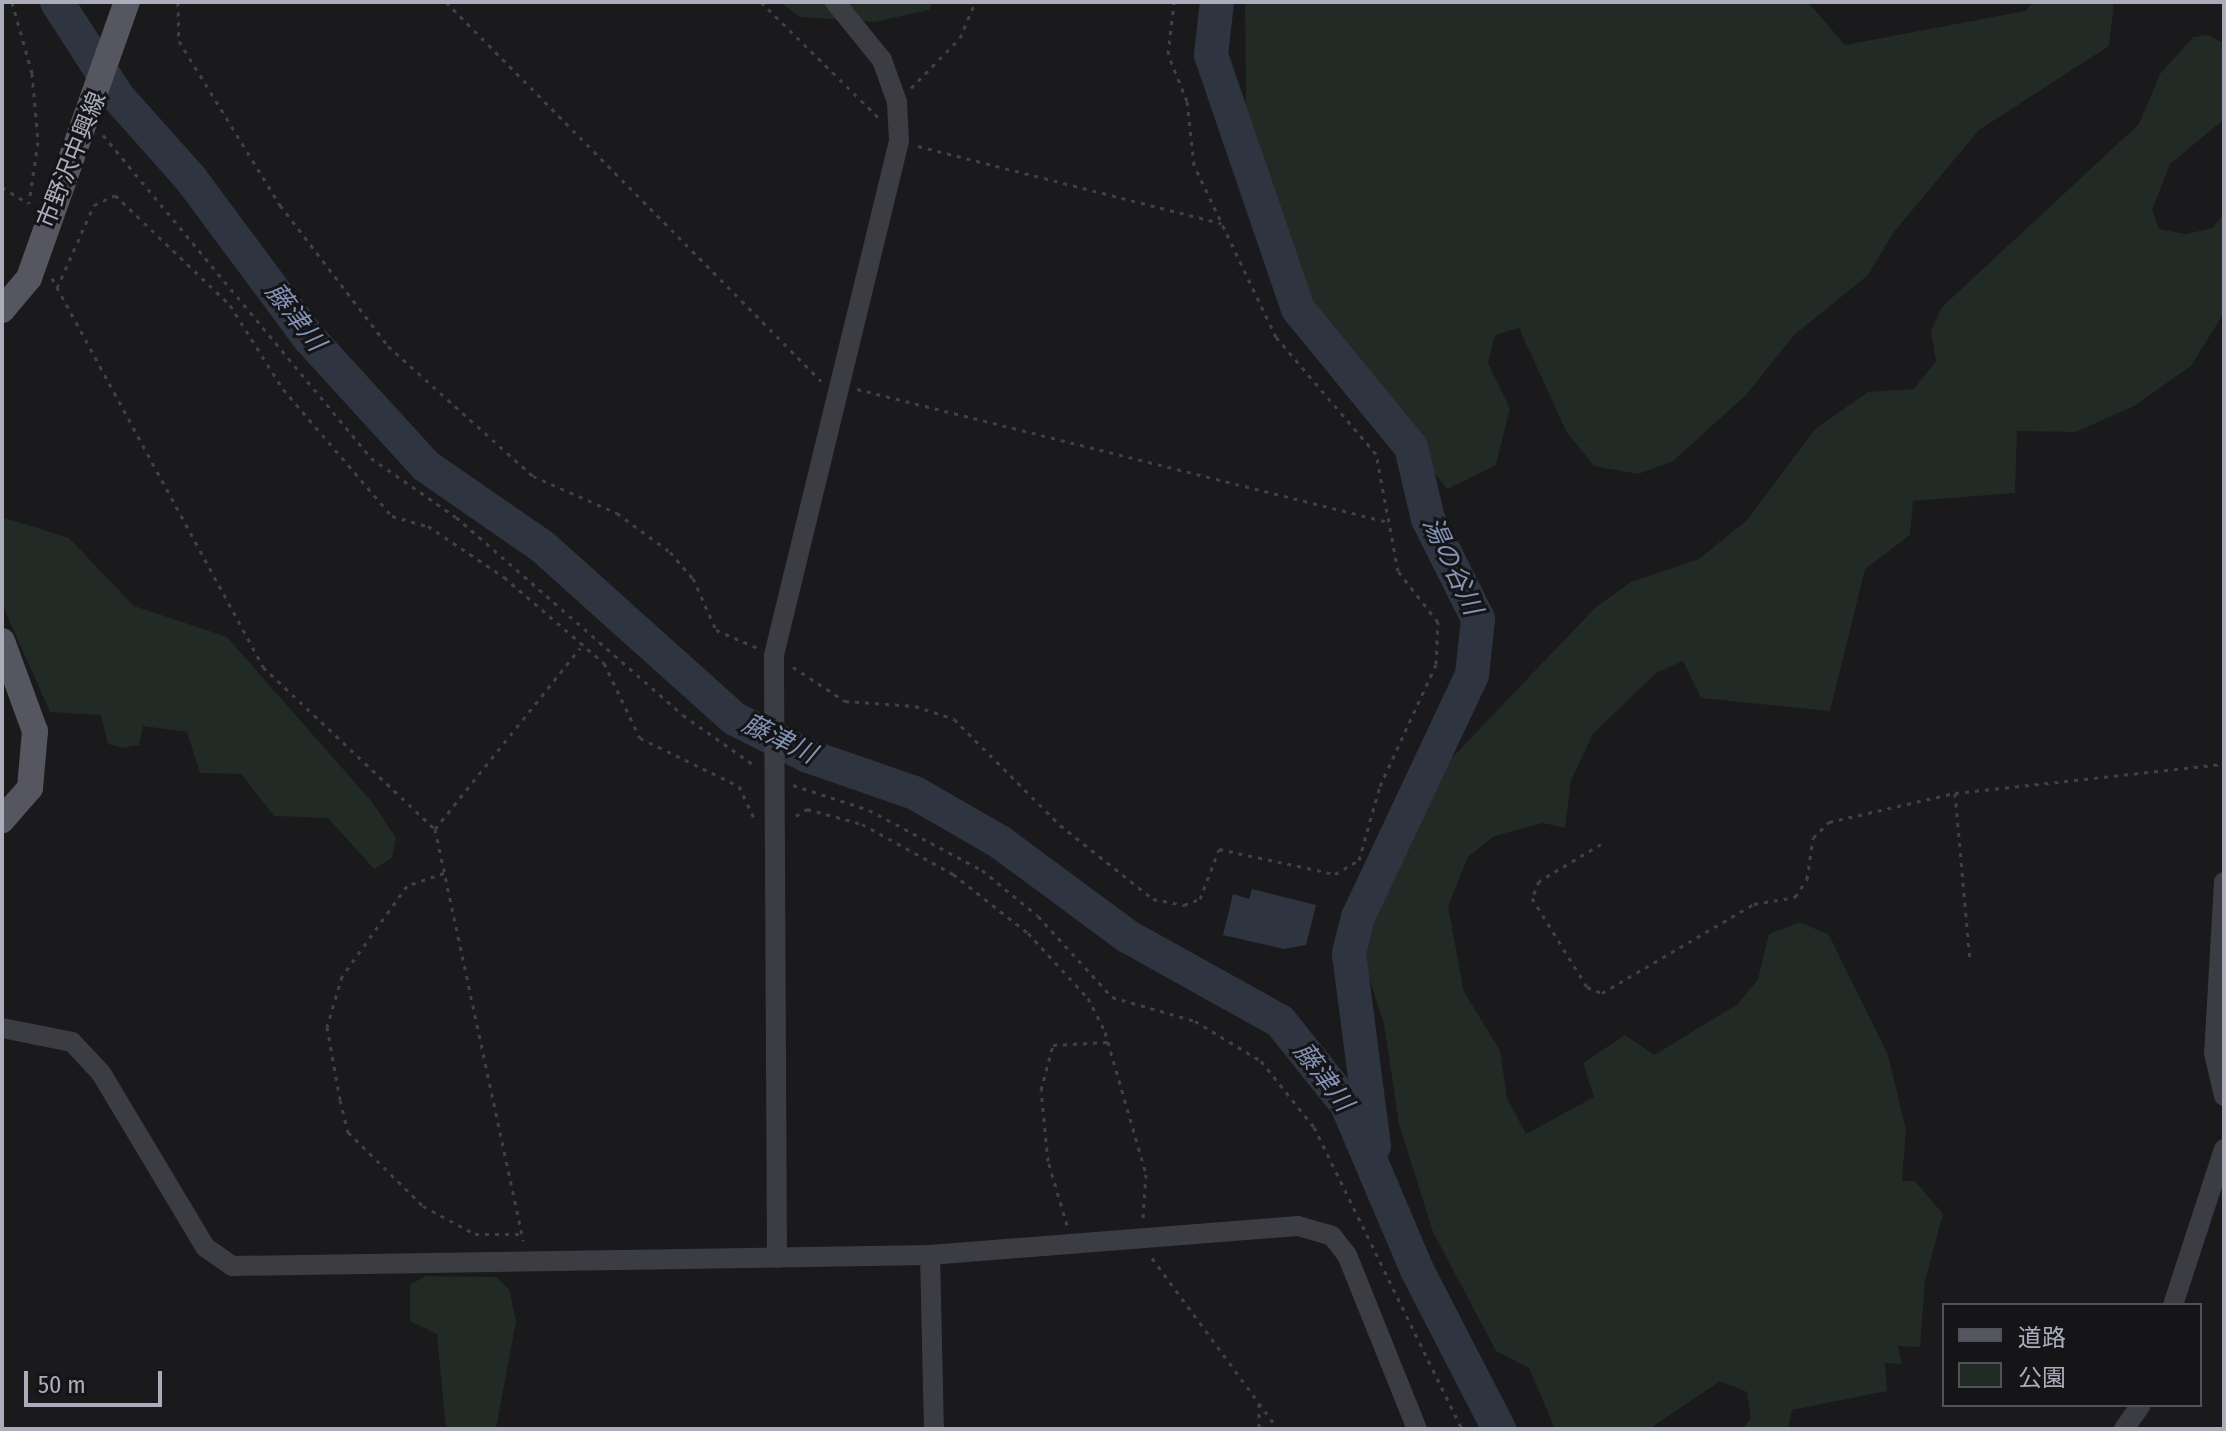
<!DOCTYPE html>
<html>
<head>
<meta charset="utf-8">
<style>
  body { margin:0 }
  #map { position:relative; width:2226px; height:1431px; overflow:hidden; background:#1a191c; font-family:"Fira Sans Condensed","Noto Sans JP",sans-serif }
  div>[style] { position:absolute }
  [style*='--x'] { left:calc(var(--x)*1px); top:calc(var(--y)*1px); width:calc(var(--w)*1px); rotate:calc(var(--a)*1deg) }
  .green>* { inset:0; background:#212a24 }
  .water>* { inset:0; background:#2f3540 }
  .river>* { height:34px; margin:-17px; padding:0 17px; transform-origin:17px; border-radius:17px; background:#2f3540 }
  .path>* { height:3px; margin-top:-1.5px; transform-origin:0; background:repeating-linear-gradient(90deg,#404148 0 4px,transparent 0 10px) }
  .minor>* { height:20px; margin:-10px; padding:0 10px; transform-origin:10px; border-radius:10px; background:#3c3c43 }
  .major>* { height:26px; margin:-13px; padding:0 13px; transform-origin:13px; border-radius:13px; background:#565660 }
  span { translate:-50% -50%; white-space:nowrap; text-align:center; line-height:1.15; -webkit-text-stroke:6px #151417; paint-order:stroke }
  .street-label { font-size:24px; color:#abadbb }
  .water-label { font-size:26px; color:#8293b6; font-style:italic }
  .frame { position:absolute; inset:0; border:4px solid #abadbb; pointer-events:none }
  .legend { position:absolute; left:1942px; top:1303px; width:260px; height:104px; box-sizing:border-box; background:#151417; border:2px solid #515159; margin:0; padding:10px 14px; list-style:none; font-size:24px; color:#abadbb }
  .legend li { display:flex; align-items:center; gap:16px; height:40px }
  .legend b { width:40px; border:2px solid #515159 }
  .scale { position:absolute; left:24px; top:1371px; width:138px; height:36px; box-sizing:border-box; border:4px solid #abadbb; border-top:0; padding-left:10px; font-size:24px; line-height:28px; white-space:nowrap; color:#abadbb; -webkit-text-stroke:6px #151417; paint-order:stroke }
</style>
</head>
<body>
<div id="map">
  <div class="green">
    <div style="clip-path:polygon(780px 2px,934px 2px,929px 10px,874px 22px,800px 17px)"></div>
    <div style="clip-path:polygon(1245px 2px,1808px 2px,1845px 45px,2025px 11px,2034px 2px,2114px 2px,2109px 46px,1979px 130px,1894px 232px,1867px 276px,1794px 335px,1746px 395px,1673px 461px,1638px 474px,1594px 466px,1566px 431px,1519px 328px,1495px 335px,1488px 363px,1510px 409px,1496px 465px,1447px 489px,1304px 307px,1246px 104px)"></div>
    <div style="clip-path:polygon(2208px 35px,2222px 42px,2222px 121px,2170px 164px,2152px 210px,2159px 229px,2186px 234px,2213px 228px,2224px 213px,2224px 313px,2191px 366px,2134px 406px,2076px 432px,2017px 431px,2015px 493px,1913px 501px,1910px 535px,1865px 569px,1830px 711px,1701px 698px,1683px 661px,1656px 673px,1593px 734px,1571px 780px,1565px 828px,1543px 823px,1494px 836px,1468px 857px,1448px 906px,1464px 992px,1500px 1050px,1507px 1098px,1526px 1134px,1594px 1097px,1583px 1063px,1625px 1035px,1654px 1055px,1738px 1004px,1758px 979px,1769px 934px,1800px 922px,1829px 935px,1888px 1055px,1906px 1130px,1902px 1181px,1915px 1181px,1943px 1214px,1925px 1281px,1920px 1347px,1898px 1346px,1902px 1364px,1885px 1363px,1887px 1391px,1792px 1410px,1788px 1429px,1742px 1429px,1751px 1419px,1747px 1392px,1720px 1381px,1649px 1429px,1555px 1429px,1529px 1368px,1496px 1351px,1433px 1232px,1399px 1124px,1384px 1024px,1362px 957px,1406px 828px,1445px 765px,1596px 607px,1631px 582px,1699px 559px,1747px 520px,1815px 429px,1868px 392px,1914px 389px,1936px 361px,1931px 331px,1942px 307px,2139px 124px,2160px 74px,2193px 37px)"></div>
    <div style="clip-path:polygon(2px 517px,69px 538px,134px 606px,227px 637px,372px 802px,396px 838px,392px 858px,374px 869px,328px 818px,274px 816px,241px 774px,200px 773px,187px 732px,143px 726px,139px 745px,122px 748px,108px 744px,101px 715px,50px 712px,2px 604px)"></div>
    <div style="clip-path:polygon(425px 1276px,496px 1277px,509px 1289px,516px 1321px,496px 1429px,446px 1429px,437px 1334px,410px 1321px,410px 1285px)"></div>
  </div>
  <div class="water">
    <div style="clip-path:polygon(1252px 889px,1316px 905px,1306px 945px,1284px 949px,1223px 935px,1233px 894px,1249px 899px)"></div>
  </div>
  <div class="river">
    <div style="--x:57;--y:2;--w:113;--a:57.3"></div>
    <div style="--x:118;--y:97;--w:110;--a:48.3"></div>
    <div style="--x:191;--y:179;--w:199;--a:53.4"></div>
    <div style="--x:310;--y:339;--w:172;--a:47.6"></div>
    <div style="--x:426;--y:466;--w:142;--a:34.7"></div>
    <div style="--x:543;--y:547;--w:258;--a:41.9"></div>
    <div style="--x:735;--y:719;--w:82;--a:26.9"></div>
    <div style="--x:808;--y:756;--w:113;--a:19.1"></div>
    <div style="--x:915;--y:793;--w:98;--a:30"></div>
    <div style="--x:1000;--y:842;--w:158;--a:36.5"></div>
    <div style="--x:1127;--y:936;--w:175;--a:29.1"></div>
    <div style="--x:1280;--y:1021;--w:107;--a:51.4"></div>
    <div style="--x:1347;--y:1105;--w:181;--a:67"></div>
    <div style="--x:1418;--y:1272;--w:177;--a:62.7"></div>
    <div style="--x:1217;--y:2;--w:53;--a:96.5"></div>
    <div style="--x:1211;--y:55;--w:268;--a:71.1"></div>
    <div style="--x:1298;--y:309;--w:178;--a:50.7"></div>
    <div style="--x:1411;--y:447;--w:74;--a:76.7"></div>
    <div style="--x:1428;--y:519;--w:112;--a:63.4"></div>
    <div style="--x:1478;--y:619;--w:56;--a:96.1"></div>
    <div style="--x:1472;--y:675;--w:268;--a:115.2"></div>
    <div style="--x:1358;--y:917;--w:38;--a:104"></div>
    <div style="--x:1349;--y:954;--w:194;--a:82.6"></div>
  </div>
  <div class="path">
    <div style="--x:12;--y:2;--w:74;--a:74.3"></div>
    <div style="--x:32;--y:73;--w:69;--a:85"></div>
    <div style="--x:38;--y:142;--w:62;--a:98.4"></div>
    <div style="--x:178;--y:2;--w:39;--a:89"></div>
    <div style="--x:179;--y:41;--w:193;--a:58.4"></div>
    <div style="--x:280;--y:205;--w:178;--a:52.5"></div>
    <div style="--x:388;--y:346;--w:195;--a:41.9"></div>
    <div style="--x:533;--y:476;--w:92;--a:23.8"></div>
    <div style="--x:617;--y:513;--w:66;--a:36.3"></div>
    <div style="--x:670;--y:552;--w:35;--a:49"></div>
    <div style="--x:693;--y:578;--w:57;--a:66.1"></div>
    <div style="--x:716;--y:630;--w:46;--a:23.2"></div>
    <div style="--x:446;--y:2;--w:533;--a:45.3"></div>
    <div style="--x:761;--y:2;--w:164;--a:44.5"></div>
    <div style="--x:911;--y:88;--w:70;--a:-45.6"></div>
    <div style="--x:960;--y:38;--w:39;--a:-67"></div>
    <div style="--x:103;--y:135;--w:420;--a:50.3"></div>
    <div style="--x:371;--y:458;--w:103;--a:34.8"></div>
    <div style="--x:456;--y:517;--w:301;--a:41.1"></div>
    <div style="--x:683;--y:715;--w:87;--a:35.2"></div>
    <div style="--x:918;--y:146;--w:313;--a:14.3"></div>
    <div style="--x:2;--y:187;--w:31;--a:32"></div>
    <div style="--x:52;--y:278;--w:443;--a:61.5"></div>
    <div style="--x:263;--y:667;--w:236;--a:43.3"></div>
    <div style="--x:435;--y:829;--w:421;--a:77.9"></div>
    <div style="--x:57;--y:288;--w:91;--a:-66"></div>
    <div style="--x:94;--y:205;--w:23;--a:-25"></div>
    <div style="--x:115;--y:195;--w:159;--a:43.7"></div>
    <div style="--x:230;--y:305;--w:99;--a:57.8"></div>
    <div style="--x:283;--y:389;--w:167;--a:49.4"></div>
    <div style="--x:392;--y:516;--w:37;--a:16"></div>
    <div style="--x:428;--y:526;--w:92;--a:33.9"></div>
    <div style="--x:504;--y:577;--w:132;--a:40.7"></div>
    <div style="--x:604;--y:663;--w:83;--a:64.4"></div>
    <div style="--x:640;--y:738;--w:110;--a:25.9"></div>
    <div style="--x:739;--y:786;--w:38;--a:65"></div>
    <div style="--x:857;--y:389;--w:547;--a:14.06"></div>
    <div style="--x:793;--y:667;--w:62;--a:33.2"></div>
    <div style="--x:845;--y:701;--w:70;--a:4.1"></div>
    <div style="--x:915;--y:706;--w:41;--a:18.4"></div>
    <div style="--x:954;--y:719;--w:150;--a:45"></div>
    <div style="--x:1060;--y:825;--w:119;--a:38.5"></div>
    <div style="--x:1153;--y:899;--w:32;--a:11"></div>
    <div style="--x:1184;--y:905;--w:17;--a:-21"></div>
    <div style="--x:1200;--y:899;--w:53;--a:-69.2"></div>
    <div style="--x:1219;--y:849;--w:119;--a:12.2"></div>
    <div style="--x:1335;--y:874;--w:28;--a:-30"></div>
    <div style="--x:1359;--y:860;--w:77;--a:-74.2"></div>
    <div style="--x:1380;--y:786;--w:134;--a:-65.3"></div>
    <div style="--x:1436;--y:664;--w:42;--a:-87.3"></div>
    <div style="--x:1438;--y:622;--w:65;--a:-128.1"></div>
    <div style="--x:1398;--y:571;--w:119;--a:-100.6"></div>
    <div style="--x:1376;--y:454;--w:154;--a:-130.5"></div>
    <div style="--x:1276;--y:337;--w:191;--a:-115.5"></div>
    <div style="--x:1194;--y:165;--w:64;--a:-96.2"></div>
    <div style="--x:1187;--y:101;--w:51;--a:-112"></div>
    <div style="--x:1168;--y:54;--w:52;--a:-83.4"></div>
    <div style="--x:793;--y:785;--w:80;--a:18.2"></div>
    <div style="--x:869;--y:810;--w:128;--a:28"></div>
    <div style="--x:982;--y:870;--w:72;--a:39.4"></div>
    <div style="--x:1038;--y:916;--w:110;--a:47.6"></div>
    <div style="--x:1112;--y:997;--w:86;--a:16.1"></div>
    <div style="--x:1195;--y:1021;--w:77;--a:31.2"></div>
    <div style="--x:1261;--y:1061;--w:85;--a:51.2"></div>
    <div style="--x:1314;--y:1127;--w:336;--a:63.9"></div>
    <div style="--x:1955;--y:793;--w:168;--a:84.9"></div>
    <div style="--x:796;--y:816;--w:13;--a:-32"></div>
    <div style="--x:807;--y:809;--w:57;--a:15.3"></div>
    <div style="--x:862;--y:824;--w:104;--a:28.8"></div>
    <div style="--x:953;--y:874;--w:95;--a:38.2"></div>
    <div style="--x:1028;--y:933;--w:88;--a:47.3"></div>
    <div style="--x:1088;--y:998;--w:38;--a:63"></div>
    <div style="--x:1105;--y:1032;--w:148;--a:73.9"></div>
    <div style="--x:1146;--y:1174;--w:44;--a:93.9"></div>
    <div style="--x:435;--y:829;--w:232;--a:-51.3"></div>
    <div style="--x:1601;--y:844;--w:72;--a:149.2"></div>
    <div style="--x:1539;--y:881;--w:18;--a:112"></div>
    <div style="--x:1532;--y:898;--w:105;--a:58.3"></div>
    <div style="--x:1587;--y:987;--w:16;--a:22"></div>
    <div style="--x:1602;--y:993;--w:176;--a:-30.4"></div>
    <div style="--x:1754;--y:904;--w:42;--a:-9.7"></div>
    <div style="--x:1795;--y:897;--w:22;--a:-56"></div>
    <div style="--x:1807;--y:879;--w:41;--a:-81.7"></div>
    <div style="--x:1813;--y:838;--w:23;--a:-45"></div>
    <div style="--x:1829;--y:822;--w:129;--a:-13"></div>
    <div style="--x:1955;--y:793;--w:271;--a:-6.2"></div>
    <div style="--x:444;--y:873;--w:39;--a:161"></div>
    <div style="--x:407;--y:886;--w:111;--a:125.8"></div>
    <div style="--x:342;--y:976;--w:53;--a:106.4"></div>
    <div style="--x:327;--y:1027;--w:74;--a:79.9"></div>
    <div style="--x:340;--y:1100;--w:33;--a:76"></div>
    <div style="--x:348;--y:1132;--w:105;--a:44.6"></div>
    <div style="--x:423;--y:1206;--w:59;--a:28.3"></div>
    <div style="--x:475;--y:1234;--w:46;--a:0"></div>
    <div style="--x:1067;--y:1225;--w:67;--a:-106.5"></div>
    <div style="--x:1048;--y:1161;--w:71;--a:-95.6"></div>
    <div style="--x:1041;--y:1090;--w:47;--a:-75.1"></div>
    <div style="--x:1053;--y:1045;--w:54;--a:-3.2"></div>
    <div style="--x:1152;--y:1258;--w:212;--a:53.6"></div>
    <div style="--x:1259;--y:1403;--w:26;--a:90"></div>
  </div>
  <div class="minor">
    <div style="--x:2224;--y:882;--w:171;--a:93.3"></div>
    <div style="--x:2214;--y:1053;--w:44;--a:76.9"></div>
    <div style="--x:2;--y:1028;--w:71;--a:11.3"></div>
    <div style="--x:72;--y:1042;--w:42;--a:46.9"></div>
    <div style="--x:101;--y:1073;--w:203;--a:59.1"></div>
    <div style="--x:205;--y:1247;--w:33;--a:35"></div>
    <div style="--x:232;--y:1266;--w:698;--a:-0.9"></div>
    <div style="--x:930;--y:1255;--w:369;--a:-4.5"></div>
    <div style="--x:1298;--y:1226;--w:35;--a:16"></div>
    <div style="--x:1332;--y:1236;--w:24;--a:52"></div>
    <div style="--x:1347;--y:1255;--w:188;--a:68.1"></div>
    <div style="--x:930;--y:1255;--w:174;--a:88.7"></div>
    <div style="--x:777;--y:1258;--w:603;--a:-90.29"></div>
    <div style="--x:774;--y:655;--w:529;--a:-76.33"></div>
    <div style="--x:899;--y:141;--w:39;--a:-93"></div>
    <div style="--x:897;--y:102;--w:45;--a:-109.7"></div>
    <div style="--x:882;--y:60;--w:75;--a:-129"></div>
    <div style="--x:2173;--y:1305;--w:164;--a:-71.9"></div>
    <div style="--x:2124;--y:1429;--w:29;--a:-55"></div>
  </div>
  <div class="major">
    <div style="--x:2;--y:310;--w:42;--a:-49.8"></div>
    <div style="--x:29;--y:278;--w:293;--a:-70.5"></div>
    <div style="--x:2;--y:641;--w:96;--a:69.9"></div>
    <div style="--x:35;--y:731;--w:57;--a:95"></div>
    <div style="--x:30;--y:788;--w:43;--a:131.2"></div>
  </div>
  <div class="street-label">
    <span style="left:72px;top:160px;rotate:-68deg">市野沢中興線</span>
  </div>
  <div class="water-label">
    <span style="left:295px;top:317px;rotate:52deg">藤津川</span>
    <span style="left:1452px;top:566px;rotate:65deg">湯の谷川</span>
    <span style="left:779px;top:739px;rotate:26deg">藤津川</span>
    <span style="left:1323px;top:1077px;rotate:53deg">藤津川</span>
  </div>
  <div class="frame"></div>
  <ul class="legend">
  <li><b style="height:10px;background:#565660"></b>道路</li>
  <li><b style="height:22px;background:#212a24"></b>公園</li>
  </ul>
  <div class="scale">50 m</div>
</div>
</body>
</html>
